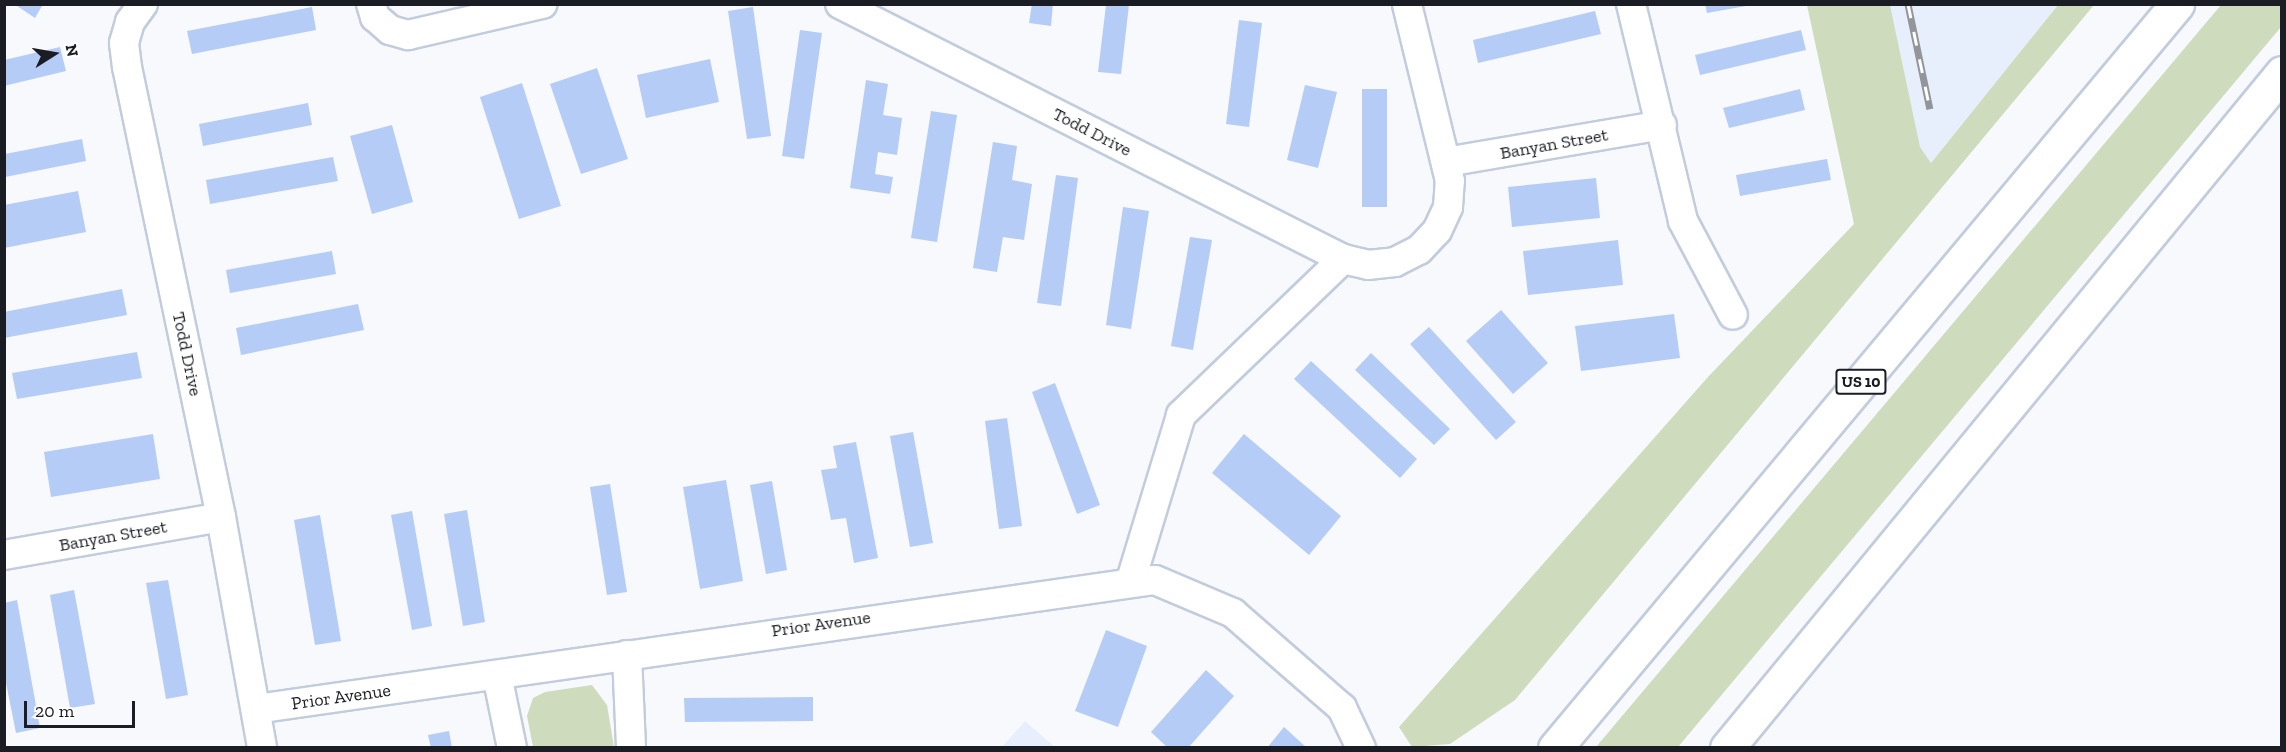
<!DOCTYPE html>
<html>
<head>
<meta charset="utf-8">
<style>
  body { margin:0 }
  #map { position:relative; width:2286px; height:752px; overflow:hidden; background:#f7f9fd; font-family:"Zilla Slab",serif }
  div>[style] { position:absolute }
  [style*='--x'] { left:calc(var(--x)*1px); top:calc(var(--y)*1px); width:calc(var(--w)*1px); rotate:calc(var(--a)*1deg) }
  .built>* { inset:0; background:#e7effd }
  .green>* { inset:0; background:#cfdbbd }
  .building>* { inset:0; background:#b5ccf7 }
  .roads { filter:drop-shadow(2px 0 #c2ccdc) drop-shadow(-2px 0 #c2ccdc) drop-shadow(0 2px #c2ccdc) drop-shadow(0 -2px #c2ccdc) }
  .minor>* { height:28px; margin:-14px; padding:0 14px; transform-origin:14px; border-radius:14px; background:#fff }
  .trunk>* { height:33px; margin:-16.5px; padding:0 16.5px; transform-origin:16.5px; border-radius:16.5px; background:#fff }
  .motorway>* { height:33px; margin:-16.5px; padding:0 16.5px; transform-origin:16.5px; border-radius:16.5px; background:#fff }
  .rail>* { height:7px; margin-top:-3.5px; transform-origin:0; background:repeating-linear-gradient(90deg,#fff 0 14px,#92959a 0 28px); box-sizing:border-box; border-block:2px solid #92959a }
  span { translate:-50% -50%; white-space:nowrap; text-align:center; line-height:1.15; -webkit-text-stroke:4.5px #fff; paint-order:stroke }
  .shield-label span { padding:2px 4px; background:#fff; border:2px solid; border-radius:4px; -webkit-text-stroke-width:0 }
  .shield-label { font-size:16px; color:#1a1d23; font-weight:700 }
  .street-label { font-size:18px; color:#1a1d23 }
  .frame { position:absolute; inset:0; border:6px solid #1a1d23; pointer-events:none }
  .north { position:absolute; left:24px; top:24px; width:60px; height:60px; -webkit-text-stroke:4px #fff; paint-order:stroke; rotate:79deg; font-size:16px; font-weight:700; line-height:24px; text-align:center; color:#1a1d23 }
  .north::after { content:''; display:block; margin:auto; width:21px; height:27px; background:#1a1d23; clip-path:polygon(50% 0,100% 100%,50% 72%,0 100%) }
  .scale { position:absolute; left:24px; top:701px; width:111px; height:27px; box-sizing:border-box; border:3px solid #1a1d23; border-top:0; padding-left:8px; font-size:18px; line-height:21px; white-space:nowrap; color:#1a1d23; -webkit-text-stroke:4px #fff; paint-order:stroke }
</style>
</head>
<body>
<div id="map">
  <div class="built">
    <div style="clip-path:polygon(1890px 5px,2058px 5px,1931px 163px,1920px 148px)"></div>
    <div style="clip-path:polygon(1025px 721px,1055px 747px,1056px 747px,1002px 747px)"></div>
  </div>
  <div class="green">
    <div style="clip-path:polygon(1807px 5px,1890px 5px,1920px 147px,1931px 163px,2058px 5px,2094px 5px,1515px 700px,1450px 744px,1412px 747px,1399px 727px,1708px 377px,1854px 224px)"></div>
    <div style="clip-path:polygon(2221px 5px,2281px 5px,2281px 27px,1678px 747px,1596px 747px)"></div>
    <div style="clip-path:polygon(592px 685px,607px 705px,614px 747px,533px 747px,527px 716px,533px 698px,545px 692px)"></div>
  </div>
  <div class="building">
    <div style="clip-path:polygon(14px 4px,43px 4px,35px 18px)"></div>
    <div style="clip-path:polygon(1032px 4px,1053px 4px,1051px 26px,1029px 23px)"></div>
    <div style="clip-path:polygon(1705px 4px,1746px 4px,1746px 6px,1707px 13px)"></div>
    <div style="clip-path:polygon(1106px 5px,1129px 5px,1121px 74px,1098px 72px)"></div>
    <div style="clip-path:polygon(312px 7px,316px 30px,192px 54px,187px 31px)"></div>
    <div style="clip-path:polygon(753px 7px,771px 136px,747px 139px,728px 11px)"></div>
    <div style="clip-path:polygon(1595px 11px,1601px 34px,1478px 63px,1473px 40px)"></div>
    <div style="clip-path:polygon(1239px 20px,1262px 23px,1249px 127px,1226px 124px)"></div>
    <div style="clip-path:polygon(800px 30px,822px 33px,804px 159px,782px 156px)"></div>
    <div style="clip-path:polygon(1801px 30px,1806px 50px,1700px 75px,1695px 55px)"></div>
    <div style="clip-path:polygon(60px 47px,66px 71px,4px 86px,4px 60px)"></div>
    <div style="clip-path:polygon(710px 59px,719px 102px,646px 118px,637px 75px)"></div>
    <div style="clip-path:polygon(597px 68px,628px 159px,581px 174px,550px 84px)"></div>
    <div style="clip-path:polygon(866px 80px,888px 84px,883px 115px,902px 118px,897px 155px,878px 152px,875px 174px,893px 177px,890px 194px,850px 188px)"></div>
    <div style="clip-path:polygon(522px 83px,561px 206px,519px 219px,480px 97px)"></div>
    <div style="clip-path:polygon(1305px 85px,1337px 92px,1318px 168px,1287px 160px)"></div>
    <div style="clip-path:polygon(1362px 89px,1387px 89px,1387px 207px,1362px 207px)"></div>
    <div style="clip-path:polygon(1800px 89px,1805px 110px,1729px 128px,1723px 108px)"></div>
    <div style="clip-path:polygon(308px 103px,312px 125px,203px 146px,199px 124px)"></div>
    <div style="clip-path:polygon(931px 111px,957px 115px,937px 242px,911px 238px)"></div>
    <div style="clip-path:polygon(392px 125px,413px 202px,372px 214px,350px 136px)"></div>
    <div style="clip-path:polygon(82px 139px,86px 161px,5px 177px,5px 154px)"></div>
    <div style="clip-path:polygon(993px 142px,1017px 146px,1012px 180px,1032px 184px,1024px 240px,1003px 237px,997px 272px,973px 268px)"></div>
    <div style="clip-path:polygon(333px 157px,338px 181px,210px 204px,206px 180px)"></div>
    <div style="clip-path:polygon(1827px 159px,1831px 180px,1740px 196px,1736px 175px)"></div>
    <div style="clip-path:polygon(1056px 175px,1078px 178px,1061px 306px,1037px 303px)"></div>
    <div style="clip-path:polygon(1596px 178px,1600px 218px,1512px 227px,1508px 187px)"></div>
    <div style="clip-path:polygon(78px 191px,86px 232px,4px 248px,4px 205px)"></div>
    <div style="clip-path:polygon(1123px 207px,1149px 211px,1131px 329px,1106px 325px)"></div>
    <div style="clip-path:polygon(1190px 237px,1212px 240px,1193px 350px,1171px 346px)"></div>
    <div style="clip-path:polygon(1618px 240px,1623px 285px,1528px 295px,1523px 251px)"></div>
    <div style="clip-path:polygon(332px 251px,336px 274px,230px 293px,226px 270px)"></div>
    <div style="clip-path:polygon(122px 289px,127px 315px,4px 338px,4px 312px)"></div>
    <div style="clip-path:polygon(358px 304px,364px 330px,241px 355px,236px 328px)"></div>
    <div style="clip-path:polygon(1501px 310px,1548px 363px,1513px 394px,1466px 341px)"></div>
    <div style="clip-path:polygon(1674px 314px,1680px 358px,1581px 371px,1575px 326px)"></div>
    <div style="clip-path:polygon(1429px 327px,1516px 422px,1496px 440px,1410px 344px)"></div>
    <div style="clip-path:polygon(137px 352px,142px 378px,17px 399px,12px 373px)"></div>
    <div style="clip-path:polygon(1371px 353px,1450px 429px,1434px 445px,1355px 370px)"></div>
    <div style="clip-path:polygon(1311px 361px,1417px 459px,1400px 478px,1294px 379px)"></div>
    <div style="clip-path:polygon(1055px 383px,1100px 505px,1077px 514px,1032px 392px)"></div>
    <div style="clip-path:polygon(1007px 418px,1022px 526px,999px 529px,985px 421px)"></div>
    <div style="clip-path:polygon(913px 432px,933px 543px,910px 547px,890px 436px)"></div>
    <div style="clip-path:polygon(153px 434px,160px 479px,51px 497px,44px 452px)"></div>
    <div style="clip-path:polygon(1244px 434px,1341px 516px,1309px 555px,1212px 473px)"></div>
    <div style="clip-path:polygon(856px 442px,878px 558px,854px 563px,846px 518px,831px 520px,821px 470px,837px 468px,833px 446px)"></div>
    <div style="clip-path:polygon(726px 480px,743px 581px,700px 589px,683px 487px)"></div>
    <div style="clip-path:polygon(772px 481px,787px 570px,766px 574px,750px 485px)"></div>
    <div style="clip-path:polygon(610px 484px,627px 592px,607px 595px,590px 487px)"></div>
    <div style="clip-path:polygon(467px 510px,485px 622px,463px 626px,444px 514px)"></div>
    <div style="clip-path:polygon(412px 511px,432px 626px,412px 630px,391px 515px)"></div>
    <div style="clip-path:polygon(320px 515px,341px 641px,315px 645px,294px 520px)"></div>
    <div style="clip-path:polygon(168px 580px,188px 695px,166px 699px,146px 583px)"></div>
    <div style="clip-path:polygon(74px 590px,95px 704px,70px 708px,50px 595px)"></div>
    <div style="clip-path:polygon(17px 600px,40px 728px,16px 733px,4px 673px,4px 603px)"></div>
    <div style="clip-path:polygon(1106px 630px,1147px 646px,1118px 727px,1075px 711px)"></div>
    <div style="clip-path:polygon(1206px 670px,1234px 696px,1188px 748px,1168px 748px,1151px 732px)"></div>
    <div style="clip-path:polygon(813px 697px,813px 721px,685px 722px,684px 698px)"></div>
    <div style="clip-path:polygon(1284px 727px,1307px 748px,1267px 748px)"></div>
    <div style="clip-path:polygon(449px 731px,452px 748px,431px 748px,428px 735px)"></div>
  </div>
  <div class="roads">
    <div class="minor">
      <div style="--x:143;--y:4;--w:22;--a:126"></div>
      <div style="--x:130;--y:22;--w:22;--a:106"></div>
      <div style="--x:124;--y:43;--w:24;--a:83"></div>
      <div style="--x:127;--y:67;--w:460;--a:78.2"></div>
      <div style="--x:221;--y:517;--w:235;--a:79.9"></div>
      <div style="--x:371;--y:4;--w:14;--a:73"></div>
      <div style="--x:375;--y:17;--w:20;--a:41"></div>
      <div style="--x:390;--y:30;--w:19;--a:16"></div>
      <div style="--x:408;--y:35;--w:138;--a:-13"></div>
      <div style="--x:840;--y:4;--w:564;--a:26.88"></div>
      <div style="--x:1343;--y:259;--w:26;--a:13"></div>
      <div style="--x:1368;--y:265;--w:27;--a:-6"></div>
      <div style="--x:1395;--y:262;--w:27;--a:-27"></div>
      <div style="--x:1419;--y:250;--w:26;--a:-47"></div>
      <div style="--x:1437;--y:231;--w:26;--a:-65"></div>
      <div style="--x:1448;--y:207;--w:26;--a:-86"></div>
      <div style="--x:1450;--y:181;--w:182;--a:-103.7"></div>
      <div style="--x:1631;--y:4;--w:223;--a:76.5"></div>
      <div style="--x:1683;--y:221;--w:106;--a:62"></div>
      <div style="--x:1446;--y:162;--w:219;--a:-9.7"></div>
      <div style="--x:4;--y:555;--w:220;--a:-9.9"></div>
      <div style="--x:1131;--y:580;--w:172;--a:-73.1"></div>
      <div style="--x:1181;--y:415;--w:225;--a:-43.9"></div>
      <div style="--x:627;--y:655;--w:93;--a:87.5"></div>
      <div style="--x:497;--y:675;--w:75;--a:78.4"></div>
      <div style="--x:256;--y:709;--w:908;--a:-8.17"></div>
      <div style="--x:1155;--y:580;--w:85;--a:22.9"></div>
      <div style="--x:1233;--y:613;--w:145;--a:41.1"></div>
      <div style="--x:1342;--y:708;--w:44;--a:64.6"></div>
    </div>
    <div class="trunk">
      <div style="--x:1555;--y:748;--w:970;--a:-50.1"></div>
    </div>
    <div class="motorway">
      <div style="--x:1727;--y:748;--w:874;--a:-50.57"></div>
    </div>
  </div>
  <div class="rail">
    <div style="--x:1908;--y:4;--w:107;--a:78.2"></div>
  </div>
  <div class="shield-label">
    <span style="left:1861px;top:382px">US 10</span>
  </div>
  <div class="street-label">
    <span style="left:1092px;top:132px;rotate:27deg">Todd Drive</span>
    <span style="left:1554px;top:144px;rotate:-10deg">Banyan Street</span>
    <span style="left:187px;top:354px;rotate:78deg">Todd Drive</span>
    <span style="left:113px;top:536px;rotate:-10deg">Banyan Street</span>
    <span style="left:821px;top:624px;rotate:-8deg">Prior Avenue</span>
    <span style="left:341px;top:697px;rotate:-8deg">Prior Avenue</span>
  </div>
  <div class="frame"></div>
  <div class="north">N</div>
  <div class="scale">20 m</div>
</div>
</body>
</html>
